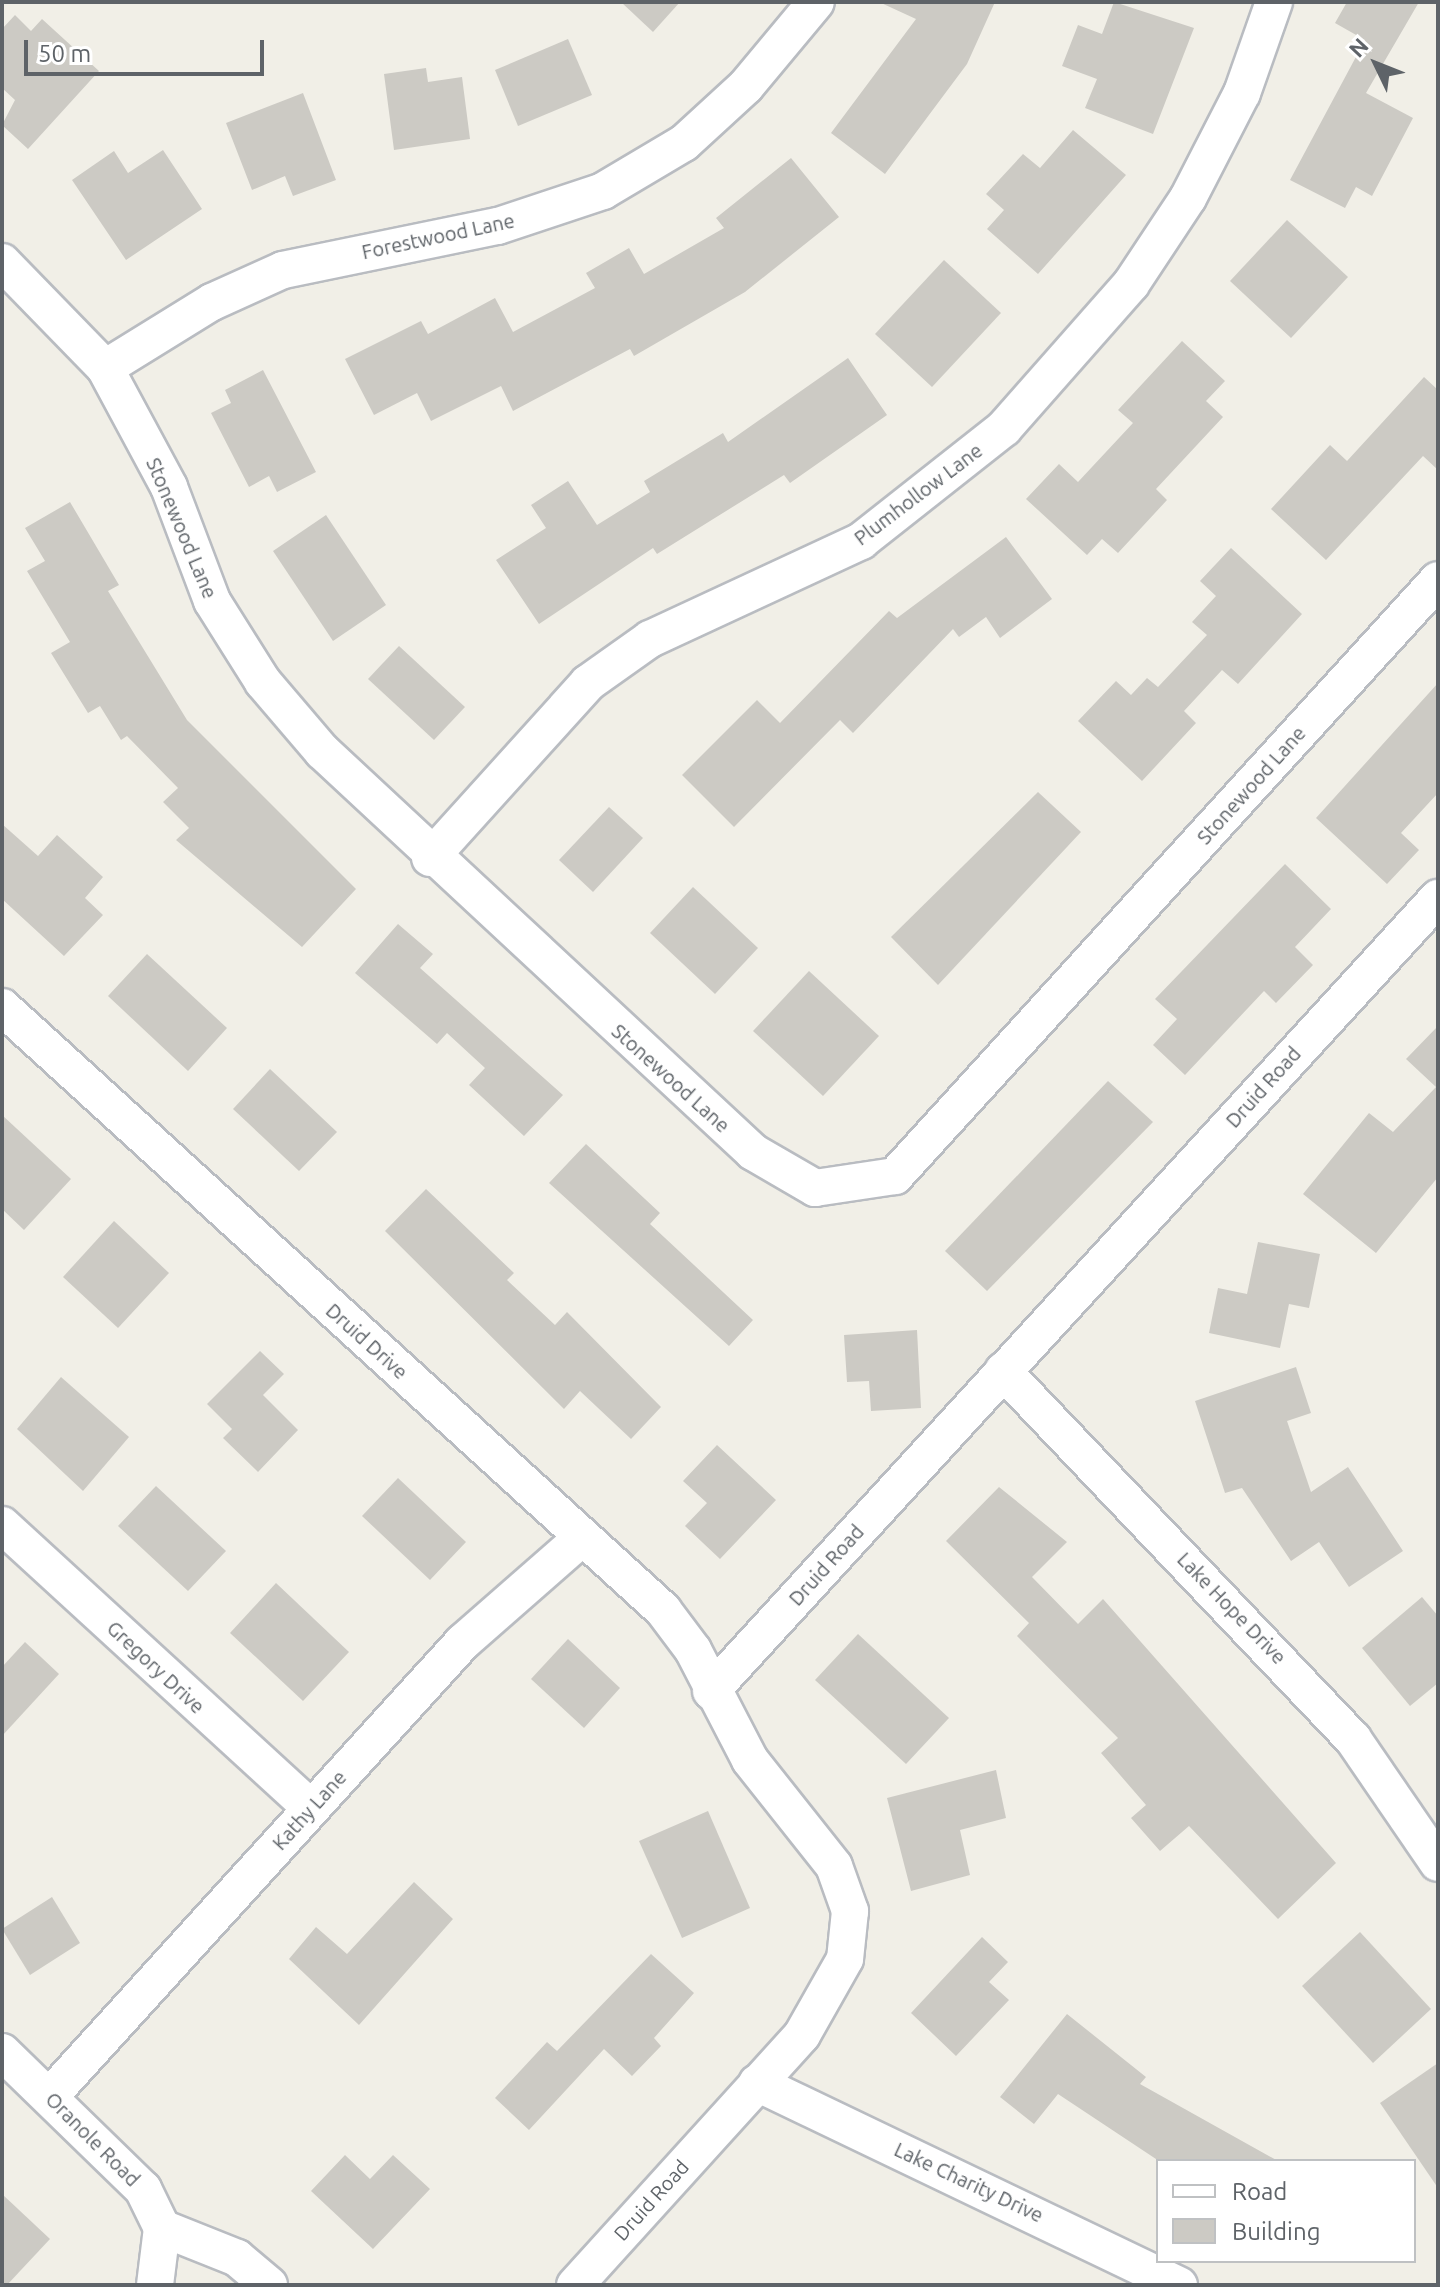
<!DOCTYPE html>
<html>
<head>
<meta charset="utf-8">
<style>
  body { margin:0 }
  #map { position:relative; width:1440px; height:2287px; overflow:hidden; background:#f1efe7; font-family:Ubuntu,sans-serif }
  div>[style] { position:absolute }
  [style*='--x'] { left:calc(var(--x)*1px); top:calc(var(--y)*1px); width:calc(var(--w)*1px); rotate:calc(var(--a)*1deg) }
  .building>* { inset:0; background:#cccac4 }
  .roads { filter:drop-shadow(2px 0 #b9bcc1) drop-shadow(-2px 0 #b9bcc1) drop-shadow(0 2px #b9bcc1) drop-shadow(0 -2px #b9bcc1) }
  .minor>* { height:36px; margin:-18px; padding:0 18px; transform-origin:18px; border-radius:18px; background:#fff }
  span { translate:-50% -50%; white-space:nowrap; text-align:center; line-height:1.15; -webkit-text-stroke:6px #fff; paint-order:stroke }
  .street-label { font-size:20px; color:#5e6368 }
  .frame { position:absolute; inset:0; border:4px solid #5e6368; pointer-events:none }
  .legend { position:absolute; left:1156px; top:2159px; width:260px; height:104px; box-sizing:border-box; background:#fff; border:2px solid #bfc1c3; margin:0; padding:10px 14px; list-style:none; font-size:24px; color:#5e6368 }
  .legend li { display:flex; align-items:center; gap:16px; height:40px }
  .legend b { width:40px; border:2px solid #bfc1c3 }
  .north { position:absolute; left:1336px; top:24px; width:80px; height:80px; -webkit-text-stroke:6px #fff; paint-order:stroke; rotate:313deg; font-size:22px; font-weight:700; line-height:32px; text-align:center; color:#5e6368 }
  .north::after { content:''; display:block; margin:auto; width:28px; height:36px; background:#5e6368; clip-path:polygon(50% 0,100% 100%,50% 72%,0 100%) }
  .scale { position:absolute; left:24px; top:40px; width:240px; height:36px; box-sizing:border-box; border:4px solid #5e6368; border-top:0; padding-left:10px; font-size:24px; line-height:28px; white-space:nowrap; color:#5e6368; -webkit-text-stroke:6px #fff; paint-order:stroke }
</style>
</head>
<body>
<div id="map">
  <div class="building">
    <div style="clip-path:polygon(621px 2px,680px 2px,653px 32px)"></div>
    <div style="clip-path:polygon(879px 2px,995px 2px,967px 64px,885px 174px,831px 133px,916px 19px)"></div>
    <div style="clip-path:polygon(1114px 2px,1194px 28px,1153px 134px,1085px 108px,1097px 79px,1062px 66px,1078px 25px,1102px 34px)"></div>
    <div style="clip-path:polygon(1347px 2px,1419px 2px,1366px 93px,1413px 118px,1372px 196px,1356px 187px,1345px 208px,1290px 180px,1365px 40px,1335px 23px)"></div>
    <div style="clip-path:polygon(15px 15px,31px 31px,42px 19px,99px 71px,28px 149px,2px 125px,15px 100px,2px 88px,2px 29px)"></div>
    <div style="clip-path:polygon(568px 39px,592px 95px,518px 126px,495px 70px)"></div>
    <div style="clip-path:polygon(426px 68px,428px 82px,462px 77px,470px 139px,394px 150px,384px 74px)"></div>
    <div style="clip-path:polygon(303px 93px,336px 180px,293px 196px,285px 176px,252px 190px,226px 123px)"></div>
    <div style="clip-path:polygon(1073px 130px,1126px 175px,1038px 274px,987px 229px,1004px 210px,986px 194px,1023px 154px,1040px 168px)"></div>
    <div style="clip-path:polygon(163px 150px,202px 209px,126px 260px,72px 180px,114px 151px,128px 173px)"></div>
    <div style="clip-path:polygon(791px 158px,839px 217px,745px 292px,634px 356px,630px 349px,513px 411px,501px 386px,431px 421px,417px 393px,374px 415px,345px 359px,421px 321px,428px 334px,495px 298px,513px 332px,595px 288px,586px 273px,629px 248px,644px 274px,724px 228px,716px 218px)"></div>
    <div style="clip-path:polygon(1287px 220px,1348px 277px,1291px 338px,1230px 281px)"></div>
    <div style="clip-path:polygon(944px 260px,1001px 313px,932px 387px,875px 334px)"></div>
    <div style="clip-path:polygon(1182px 341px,1225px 381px,1206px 401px,1223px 417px,1156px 489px,1167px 500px,1118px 553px,1102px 539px,1087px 555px,1026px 499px,1059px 464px,1078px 482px,1133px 423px,1118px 410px)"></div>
    <div style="clip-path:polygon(848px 358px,887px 415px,790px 483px,784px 475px,657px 554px,653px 548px,539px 624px,496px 560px,546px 528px,531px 505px,568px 481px,597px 525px,650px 492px,644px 481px,723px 433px,728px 442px)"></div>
    <div style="clip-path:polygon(263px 370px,316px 472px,277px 492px,269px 476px,249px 487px,211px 413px,231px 403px,225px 390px)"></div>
    <div style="clip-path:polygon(1424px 377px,1438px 390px,1438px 470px,1423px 456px,1326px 560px,1271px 509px,1330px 445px,1347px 461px)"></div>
    <div style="clip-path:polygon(70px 502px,119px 585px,108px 591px,187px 720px,356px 889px,302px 947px,176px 840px,189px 828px,163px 802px,178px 788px,127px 736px,121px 740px,100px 706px,88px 713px,51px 653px,70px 642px,27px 571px,45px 561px,25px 528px)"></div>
    <div style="clip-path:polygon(326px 515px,386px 605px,333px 641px,273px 551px)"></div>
    <div style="clip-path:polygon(1006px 537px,1052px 599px,1000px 638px,986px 617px,959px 637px,953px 629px,853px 733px,840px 720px,734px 827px,682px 775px,757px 700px,780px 723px,889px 611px,897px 618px)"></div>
    <div style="clip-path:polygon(1231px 548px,1302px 614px,1238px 684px,1222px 670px,1184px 711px,1196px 723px,1142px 781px,1078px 721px,1116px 681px,1131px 695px,1147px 678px,1158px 687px,1207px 635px,1192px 622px,1216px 596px,1200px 581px)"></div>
    <div style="clip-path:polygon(399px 646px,465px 707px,434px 740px,368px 679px)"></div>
    <div style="clip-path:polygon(1438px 683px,1438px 793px,1401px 833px,1419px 850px,1387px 884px,1316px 818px)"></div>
    <div style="clip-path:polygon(1038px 792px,1081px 832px,938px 985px,891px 937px)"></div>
    <div style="clip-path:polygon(609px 807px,643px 838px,593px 892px,559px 860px)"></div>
    <div style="clip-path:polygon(2px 824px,38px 856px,57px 835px,103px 877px,85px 898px,103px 915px,64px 956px,2px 899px)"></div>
    <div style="clip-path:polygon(1285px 864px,1331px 909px,1295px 947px,1313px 965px,1276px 1003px,1264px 991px,1185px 1075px,1153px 1045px,1177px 1019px,1155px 999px)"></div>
    <div style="clip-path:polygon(693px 887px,758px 948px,715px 994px,650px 933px)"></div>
    <div style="clip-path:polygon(398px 924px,433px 954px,420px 968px,563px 1095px,524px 1136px,469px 1085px,485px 1068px,447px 1033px,437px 1044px,355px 973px)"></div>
    <div style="clip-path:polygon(147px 954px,227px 1028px,188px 1071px,108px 996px)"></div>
    <div style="clip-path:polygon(809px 971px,879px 1036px,823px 1096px,753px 1031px)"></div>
    <div style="clip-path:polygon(1438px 1026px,1438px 1177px,1376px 1253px,1303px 1194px,1369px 1113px,1393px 1132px,1436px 1087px,1406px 1059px)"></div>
    <div style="clip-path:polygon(270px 1069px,337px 1132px,299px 1171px,233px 1109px)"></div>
    <div style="clip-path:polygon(1108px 1081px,1153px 1122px,987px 1291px,945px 1251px)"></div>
    <div style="clip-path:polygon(2px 1115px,71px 1179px,24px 1230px,2px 1209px)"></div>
    <div style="clip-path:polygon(586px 1144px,660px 1213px,650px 1224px,753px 1320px,729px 1346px,549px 1183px)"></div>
    <div style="clip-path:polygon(426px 1189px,514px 1273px,507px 1280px,555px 1325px,567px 1312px,661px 1407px,631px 1439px,580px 1391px,564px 1409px,385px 1231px)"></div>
    <div style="clip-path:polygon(114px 1221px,169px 1273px,118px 1328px,63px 1277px)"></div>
    <div style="clip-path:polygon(1258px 1242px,1320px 1254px,1309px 1308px,1289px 1304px,1280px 1348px,1209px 1333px,1218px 1288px,1247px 1294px)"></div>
    <div style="clip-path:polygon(917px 1330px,921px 1408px,871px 1411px,869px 1381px,847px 1382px,844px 1335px)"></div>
    <div style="clip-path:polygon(260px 1351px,284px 1374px,263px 1395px,298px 1430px,258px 1472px,223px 1438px,232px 1429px,207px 1404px)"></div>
    <div style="clip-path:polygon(1296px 1367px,1311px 1413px,1287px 1421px,1311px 1492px,1348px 1467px,1403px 1551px,1349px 1587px,1319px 1542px,1291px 1561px,1242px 1488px,1225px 1493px,1195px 1401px)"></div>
    <div style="clip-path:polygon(61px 1377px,129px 1437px,83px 1491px,17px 1429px)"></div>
    <div style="clip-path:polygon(717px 1445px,776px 1500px,720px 1559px,685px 1526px,707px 1503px,683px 1481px)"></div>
    <div style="clip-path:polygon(398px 1478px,466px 1542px,430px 1580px,362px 1516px)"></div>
    <div style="clip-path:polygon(156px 1486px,226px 1551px,188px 1591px,118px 1526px)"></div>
    <div style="clip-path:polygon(999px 1487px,1067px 1542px,1032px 1577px,1078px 1624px,1103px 1599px,1336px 1863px,1278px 1919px,1189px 1826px,1160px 1851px,1131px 1818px,1146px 1805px,1101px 1753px,1118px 1738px,1017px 1636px,1029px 1623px,946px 1541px)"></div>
    <div style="clip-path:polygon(276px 1583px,349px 1652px,303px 1701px,230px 1633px)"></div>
    <div style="clip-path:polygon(1422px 1597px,1438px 1616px,1438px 1683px,1410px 1706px,1362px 1648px)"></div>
    <div style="clip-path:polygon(858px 1634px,949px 1718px,906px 1764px,815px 1680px)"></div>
    <div style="clip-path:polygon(568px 1639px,620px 1688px,584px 1728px,531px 1679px)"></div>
    <div style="clip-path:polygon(25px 1642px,59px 1674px,2px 1736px,2px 1667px)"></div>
    <div style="clip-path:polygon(996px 1770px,1006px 1818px,960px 1830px,970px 1875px,911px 1891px,887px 1798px)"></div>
    <div style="clip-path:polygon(708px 1811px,750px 1908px,682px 1938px,639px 1841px)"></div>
    <div style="clip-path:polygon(414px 1882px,453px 1919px,359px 2025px,289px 1959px,316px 1927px,347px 1954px)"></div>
    <div style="clip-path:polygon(52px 1897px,80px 1943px,30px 1975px,2px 1929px)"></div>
    <div style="clip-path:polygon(1360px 1932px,1431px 2009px,1373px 2063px,1302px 1986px)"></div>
    <div style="clip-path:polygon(982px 1937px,1008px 1962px,989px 1982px,1009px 2000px,956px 2056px,911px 2013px)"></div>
    <div style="clip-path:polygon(651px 1954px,694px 1993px,654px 2038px,661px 2046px,632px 2076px,604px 2049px,529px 2130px,495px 2098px,547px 2042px,557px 2051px)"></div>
    <div style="clip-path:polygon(1067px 2014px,1146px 2077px,1140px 2084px,1278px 2161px,1159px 2161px,1058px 2094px,1034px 2124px,1000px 2097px)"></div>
    <div style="clip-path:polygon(1438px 2063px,1438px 2188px,1380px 2103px)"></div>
    <div style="clip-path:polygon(345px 2155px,370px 2179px,393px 2155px,430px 2189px,373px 2249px,311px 2191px)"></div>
    <div style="clip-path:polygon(2px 2194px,50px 2239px,7px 2285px,2px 2285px)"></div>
  </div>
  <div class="roads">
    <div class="minor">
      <div style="--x:2;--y:262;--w:148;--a:45.8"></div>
      <div style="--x:105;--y:368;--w:135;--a:61.7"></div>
      <div style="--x:169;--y:487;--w:122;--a:69.3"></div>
      <div style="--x:212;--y:601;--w:96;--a:57.8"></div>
      <div style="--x:263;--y:682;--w:91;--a:49.5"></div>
      <div style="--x:322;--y:751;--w:589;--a:42.93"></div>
      <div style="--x:753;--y:1152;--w:72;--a:30.1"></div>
      <div style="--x:815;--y:1188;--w:81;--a:-8.5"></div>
      <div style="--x:895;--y:1176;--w:806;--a:-47.66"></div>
      <div style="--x:105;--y:368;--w:126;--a:-31.7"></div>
      <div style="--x:212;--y:302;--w:78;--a:-24.3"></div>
      <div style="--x:283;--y:270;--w:219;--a:-11.6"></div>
      <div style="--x:498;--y:226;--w:111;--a:-18.4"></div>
      <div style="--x:603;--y:191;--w:94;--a:-30.7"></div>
      <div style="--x:684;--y:143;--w:84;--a:-42.6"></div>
      <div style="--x:746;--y:86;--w:109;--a:-50.2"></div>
      <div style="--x:430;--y:858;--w:236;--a:-47.9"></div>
      <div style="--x:588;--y:683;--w:76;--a:-35.4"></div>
      <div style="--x:650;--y:639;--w:233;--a:-24.9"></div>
      <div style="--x:861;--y:541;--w:182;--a:-38.3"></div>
      <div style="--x:1004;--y:428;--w:192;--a:-48.6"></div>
      <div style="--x:1131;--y:284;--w:103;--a:-56.5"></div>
      <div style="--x:1188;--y:198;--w:118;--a:-62.8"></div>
      <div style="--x:1242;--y:93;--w:96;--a:-70.6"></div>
      <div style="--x:2;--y:1007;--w:895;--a:42.37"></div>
      <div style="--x:663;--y:1610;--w:50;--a:53.1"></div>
      <div style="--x:693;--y:1650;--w:124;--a:62.6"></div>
      <div style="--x:750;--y:1760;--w:135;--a:51.6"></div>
      <div style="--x:834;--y:1866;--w:48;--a:70.4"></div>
      <div style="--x:850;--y:1911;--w:48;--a:95.9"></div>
      <div style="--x:845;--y:1959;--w:87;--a:119.5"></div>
      <div style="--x:802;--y:2035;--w:338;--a:132.2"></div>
      <div style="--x:1003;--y:1371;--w:508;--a:46.44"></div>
      <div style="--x:1353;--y:1739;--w:150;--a:55.6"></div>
      <div style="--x:2;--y:1525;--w:419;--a:42.5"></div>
      <div style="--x:711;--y:1691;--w:1076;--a:-47.49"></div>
      <div style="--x:2;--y:2052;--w:197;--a:44.2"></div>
      <div style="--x:143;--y:2189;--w:43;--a:64"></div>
      <div style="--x:162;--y:2228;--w:57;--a:97"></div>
      <div style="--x:757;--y:2083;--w:468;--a:25.6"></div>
      <div style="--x:50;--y:2096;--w:614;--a:-47.71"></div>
      <div style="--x:463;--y:1642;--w:158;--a:-41.2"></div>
      <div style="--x:162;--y:2228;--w:81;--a:21.8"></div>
      <div style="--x:237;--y:2258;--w:42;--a:40.2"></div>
    </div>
  </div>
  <div class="street-label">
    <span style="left:438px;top:236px;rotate:-12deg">Forestwood Lane</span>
    <span style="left:918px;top:494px;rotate:-37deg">Plumhollow Lane</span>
    <span style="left:182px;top:528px;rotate:67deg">Stonewood Lane</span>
    <span style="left:1251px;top:785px;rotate:-48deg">Stonewood Lane</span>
    <span style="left:671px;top:1078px;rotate:42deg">Stonewood Lane</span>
    <span style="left:1263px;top:1087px;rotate:-48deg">Druid Road</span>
    <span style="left:367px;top:1341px;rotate:42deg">Druid Drive</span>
    <span style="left:826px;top:1565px;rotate:-48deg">Druid Road</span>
    <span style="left:1232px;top:1608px;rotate:46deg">Lake Hope Drive</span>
    <span style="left:156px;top:1667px;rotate:43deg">Gregory Drive</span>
    <span style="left:309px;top:1810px;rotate:-48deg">Kathy Lane</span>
    <span style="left:93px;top:2139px;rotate:45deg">Oranole Road</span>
    <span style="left:969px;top:2182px;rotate:25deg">Lake Charity Drive</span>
    <span style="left:651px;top:2200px;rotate:-48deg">Druid Road</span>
  </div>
  <div class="frame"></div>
  <ul class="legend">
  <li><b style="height:10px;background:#fff"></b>Road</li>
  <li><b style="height:22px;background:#cccac4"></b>Building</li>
  </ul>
  <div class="north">N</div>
  <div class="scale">50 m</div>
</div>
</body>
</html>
